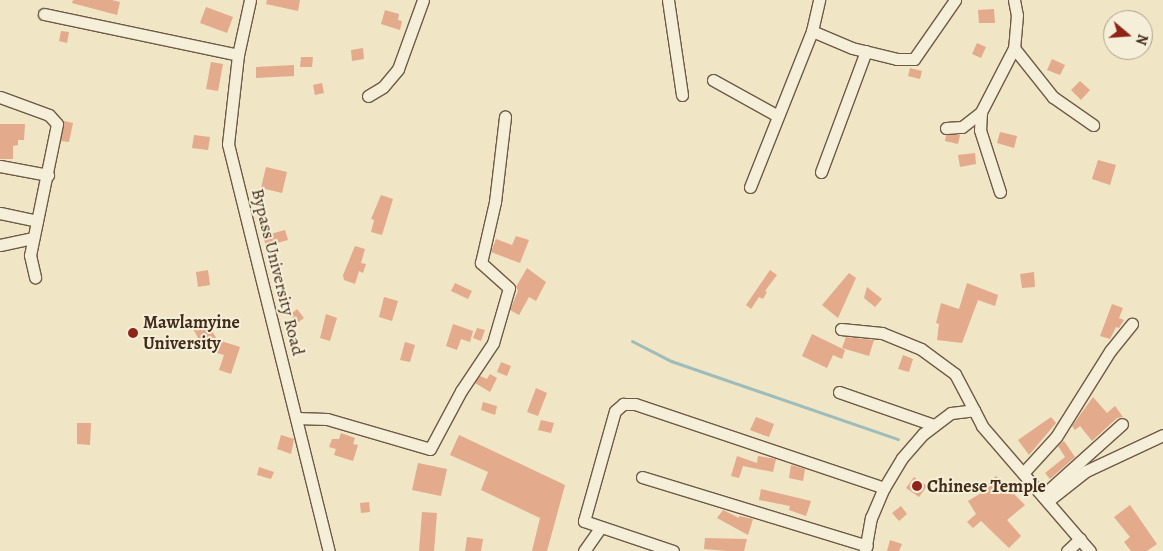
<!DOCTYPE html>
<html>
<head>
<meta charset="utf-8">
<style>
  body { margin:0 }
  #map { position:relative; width:1163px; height:551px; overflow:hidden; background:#f0e5c5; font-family:Alegreya,serif }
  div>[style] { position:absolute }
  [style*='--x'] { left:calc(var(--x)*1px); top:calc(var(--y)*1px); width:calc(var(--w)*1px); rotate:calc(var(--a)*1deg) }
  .stream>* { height:3px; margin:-1.5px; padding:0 1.5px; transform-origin:1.5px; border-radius:1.5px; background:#9cbdbc }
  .building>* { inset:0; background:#e3aa8b }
  .roads { filter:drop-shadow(1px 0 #6e5a45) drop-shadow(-1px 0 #6e5a45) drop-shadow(0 1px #6e5a45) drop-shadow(0 -1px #6e5a45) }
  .minor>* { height:11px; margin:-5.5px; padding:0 5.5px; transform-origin:5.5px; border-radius:5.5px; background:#f5eed9 }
  .dots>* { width:14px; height:14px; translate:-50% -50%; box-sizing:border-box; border:2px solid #f5eed9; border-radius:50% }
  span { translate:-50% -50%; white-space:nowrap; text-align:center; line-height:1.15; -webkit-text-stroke:4px #f5eed9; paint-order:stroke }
  .street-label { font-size:18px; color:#422c1a }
  .poi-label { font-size:18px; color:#422c1a; font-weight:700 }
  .left { translate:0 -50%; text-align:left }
  .north { position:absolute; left:1103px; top:10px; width:50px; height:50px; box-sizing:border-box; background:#f5eed9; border:1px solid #ada08d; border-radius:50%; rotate:108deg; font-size:14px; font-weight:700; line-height:20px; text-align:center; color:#422c1a }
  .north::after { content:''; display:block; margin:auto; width:18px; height:22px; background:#8f2418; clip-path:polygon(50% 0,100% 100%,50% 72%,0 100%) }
</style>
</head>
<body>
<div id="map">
  <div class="stream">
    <div style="--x:632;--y:341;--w:44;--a:27.1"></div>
    <div style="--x:671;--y:361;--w:240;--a:19"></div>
  </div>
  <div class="building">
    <div style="clip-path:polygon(73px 0,112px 0,120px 2px,117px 15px,72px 3px)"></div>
    <div style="clip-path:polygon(267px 0,300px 0,298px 11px,266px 4px)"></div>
    <div style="clip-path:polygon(206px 7px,233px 17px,227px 33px,200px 23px)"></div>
    <div style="clip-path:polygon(994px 9px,995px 23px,979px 23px,978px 10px)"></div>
    <div style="clip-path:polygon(385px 10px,399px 14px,398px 20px,402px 21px,400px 30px,381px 24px)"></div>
    <div style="clip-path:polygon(61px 31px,69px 32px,67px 43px,59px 41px)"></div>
    <div style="clip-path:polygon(977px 43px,986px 47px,981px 58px,972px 54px)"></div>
    <div style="clip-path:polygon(363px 48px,364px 59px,352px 61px,351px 50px)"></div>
    <div style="clip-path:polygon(301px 57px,313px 57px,312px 67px,300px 67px)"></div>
    <div style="clip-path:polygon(1052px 59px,1065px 65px,1060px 75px,1047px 70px)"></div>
    <div style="clip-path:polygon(211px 62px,223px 64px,218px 91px,206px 89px)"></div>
    <div style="clip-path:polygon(294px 65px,294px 76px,256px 78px,256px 67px)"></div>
    <div style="clip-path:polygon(910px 68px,922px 71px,920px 79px,908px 76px)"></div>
    <div style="clip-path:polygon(1080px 81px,1090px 90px,1081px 100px,1071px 90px)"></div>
    <div style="clip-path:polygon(322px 83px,324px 93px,315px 95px,313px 85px)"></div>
    <div style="clip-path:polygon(64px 121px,73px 123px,69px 142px,61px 141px)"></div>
    <div style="clip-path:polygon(0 124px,25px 124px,24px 140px,18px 140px,18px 145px,13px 146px,13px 159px,0 159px)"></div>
    <div style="clip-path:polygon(1000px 132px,1017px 136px,1014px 148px,997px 143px)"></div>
    <div style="clip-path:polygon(194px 135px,210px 137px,208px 150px,192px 148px)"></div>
    <div style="clip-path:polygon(946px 135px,960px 135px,958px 144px,945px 141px)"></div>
    <div style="clip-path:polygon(975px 153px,976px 164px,960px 167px,958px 155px)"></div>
    <div style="clip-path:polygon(1098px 160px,1116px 165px,1110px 185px,1092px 179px)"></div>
    <div style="clip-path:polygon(266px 167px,287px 172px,282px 193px,261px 188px)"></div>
    <div style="clip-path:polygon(381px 195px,393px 199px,382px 235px,371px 232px,374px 220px,371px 219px)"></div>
    <div style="clip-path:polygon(285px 230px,288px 240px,266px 246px,263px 236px)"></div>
    <div style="clip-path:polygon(516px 236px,529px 240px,520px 263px,491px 252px,496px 239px,512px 245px)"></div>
    <div style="clip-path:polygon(355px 246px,365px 249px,361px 263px,366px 264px,363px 273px,359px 271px,355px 284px,344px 280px,343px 275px)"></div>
    <div style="clip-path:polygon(527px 268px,546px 282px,536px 301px,529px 297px,519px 315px,510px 310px,518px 291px,516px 287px)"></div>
    <div style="clip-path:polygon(208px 270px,210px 285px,198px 287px,196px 272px)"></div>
    <div style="clip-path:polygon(770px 270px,777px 275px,765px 291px,767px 292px,763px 299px,759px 297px,751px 309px,746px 305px)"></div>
    <div style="clip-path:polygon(1034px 272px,1035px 287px,1022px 288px,1020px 274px)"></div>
    <div style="clip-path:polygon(849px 273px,856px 278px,838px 318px,822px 305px)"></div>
    <div style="clip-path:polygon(455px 283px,472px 291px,468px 299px,451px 291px)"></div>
    <div style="clip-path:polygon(967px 283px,998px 295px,995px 306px,978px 300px,962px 343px,937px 340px,939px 324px,936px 323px,941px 303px,959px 309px)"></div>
    <div style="clip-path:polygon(867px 287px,882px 299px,875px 307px,864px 298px)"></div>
    <div style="clip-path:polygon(384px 297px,398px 301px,392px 321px,379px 317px)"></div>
    <div style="clip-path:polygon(1112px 304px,1123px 308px,1119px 318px,1124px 320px,1119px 328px,1116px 327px,1110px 339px,1100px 336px)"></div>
    <div style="clip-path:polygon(297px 309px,304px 318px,297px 323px,290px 315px)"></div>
    <div style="clip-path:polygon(326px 314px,337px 318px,330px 341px,320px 338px)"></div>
    <div style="clip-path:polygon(205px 319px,219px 343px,205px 350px,192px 327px)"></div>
    <div style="clip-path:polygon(453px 324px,473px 331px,470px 342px,461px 339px,457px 350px,446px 346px)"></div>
    <div style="clip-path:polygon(477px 328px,485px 330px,481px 341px,473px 338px)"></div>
    <div style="clip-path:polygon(812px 334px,845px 350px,842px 359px,833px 355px,827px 368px,802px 356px)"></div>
    <div style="clip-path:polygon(846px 337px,874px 340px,869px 356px,842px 348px)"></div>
    <div style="clip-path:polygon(221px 341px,240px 347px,231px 374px,219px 370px,224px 355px,217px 353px)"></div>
    <div style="clip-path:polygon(405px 342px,415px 345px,410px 362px,400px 360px)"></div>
    <div style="clip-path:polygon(903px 355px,913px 359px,909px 372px,898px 369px)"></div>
    <div style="clip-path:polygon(501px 362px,511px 366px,507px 376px,497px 372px)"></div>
    <div style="clip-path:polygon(490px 374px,497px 378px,490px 392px,475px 383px,480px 376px,487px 379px)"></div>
    <div style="clip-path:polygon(536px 388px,547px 393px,538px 416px,527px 412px)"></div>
    <div style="clip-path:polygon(1093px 397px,1107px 413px,1115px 406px,1123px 417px,1117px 418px,1092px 441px,1080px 426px,1075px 430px,1072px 426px)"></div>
    <div style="clip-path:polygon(483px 402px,497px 406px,495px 415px,481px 410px)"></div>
    <div style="clip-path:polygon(756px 417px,774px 424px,769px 437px,750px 430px)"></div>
    <div style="clip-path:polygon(1051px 417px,1056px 423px,1029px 455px,1018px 440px)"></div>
    <div style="clip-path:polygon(541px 420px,554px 423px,551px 433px,538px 430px)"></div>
    <div style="clip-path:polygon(77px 423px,91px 423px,90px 445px,77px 444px)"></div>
    <div style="clip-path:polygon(341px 433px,355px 438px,353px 444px,358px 445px,353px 461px,334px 455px,336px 449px,329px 447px,332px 439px,339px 439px)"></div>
    <div style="clip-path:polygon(281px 435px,294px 439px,291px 454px,277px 449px)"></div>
    <div style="clip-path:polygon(459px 435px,565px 485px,547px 551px,532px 551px,540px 518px,481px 490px,488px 472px,450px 455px)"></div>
    <div style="clip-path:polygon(1064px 441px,1075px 457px,1050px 479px,1045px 473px,1065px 457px,1058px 446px)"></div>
    <div style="clip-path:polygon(737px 456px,757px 463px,758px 456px,776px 459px,773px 472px,743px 466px,739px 478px,731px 476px)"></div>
    <div style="clip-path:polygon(418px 463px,447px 469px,441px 496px,412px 490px)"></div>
    <div style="clip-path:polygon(791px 465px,805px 469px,803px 481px,789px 478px)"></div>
    <div style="clip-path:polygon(259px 467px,274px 472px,271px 479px,257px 475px)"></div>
    <div style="clip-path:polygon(996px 476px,1025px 505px,1007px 520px,1021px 536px,1009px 548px,981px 521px,973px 528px,967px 522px,976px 514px,968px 501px,986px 490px,984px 487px)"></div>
    <div style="clip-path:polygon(914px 477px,927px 486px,919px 497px,906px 488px)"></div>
    <div style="clip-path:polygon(761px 489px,811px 501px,806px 516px,789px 510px,790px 506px,759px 500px)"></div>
    <div style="clip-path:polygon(369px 502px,370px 512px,361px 513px,360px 503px)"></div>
    <div style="clip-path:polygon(1130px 505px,1157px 544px,1147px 551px,1131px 551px,1124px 542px,1130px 537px,1114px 517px)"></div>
    <div style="clip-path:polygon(901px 506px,907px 514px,899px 521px,892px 513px)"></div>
    <div style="clip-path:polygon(723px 510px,739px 518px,739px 516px,753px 519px,748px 535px,717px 518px)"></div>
    <div style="clip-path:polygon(422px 512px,437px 513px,434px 551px,419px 551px)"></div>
    <div style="clip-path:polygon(467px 537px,483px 539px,481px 551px,465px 551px)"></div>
    <div style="clip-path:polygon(705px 538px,747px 539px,744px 551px,727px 551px,704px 549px)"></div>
    <div style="clip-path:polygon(890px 540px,902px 544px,899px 551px,887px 551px)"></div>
  </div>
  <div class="roads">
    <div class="minor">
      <div style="--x:250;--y:0;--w:56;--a:102.3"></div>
      <div style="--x:238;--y:55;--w:90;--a:96.4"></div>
      <div style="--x:228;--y:144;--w:419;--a:76.1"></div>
      <div style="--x:668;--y:0;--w:96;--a:81.6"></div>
      <div style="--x:1014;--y:0;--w:15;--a:79"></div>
      <div style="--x:1017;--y:15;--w:33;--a:95"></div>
      <div style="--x:1014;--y:48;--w:63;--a:51.5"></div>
      <div style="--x:1053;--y:97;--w:49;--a:35"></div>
      <div style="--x:44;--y:14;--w:198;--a:11.9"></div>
      <div style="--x:812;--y:31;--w:43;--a:23"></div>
      <div style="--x:852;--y:48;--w:46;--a:13.7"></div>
      <div style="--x:897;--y:59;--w:17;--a:0"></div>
      <div style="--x:914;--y:59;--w:72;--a:-55.2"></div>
      <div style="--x:713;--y:80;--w:74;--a:29"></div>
      <div style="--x:368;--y:96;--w:17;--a:-31"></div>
      <div style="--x:383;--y:87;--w:23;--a:-50"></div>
      <div style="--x:398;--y:69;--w:73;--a:-70.1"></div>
      <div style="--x:0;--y:97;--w:52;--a:20.2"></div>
      <div style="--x:49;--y:115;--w:12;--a:48"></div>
      <div style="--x:57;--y:124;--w:134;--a:101.6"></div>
      <div style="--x:30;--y:255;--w:23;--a:77"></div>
      <div style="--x:981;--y:112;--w:18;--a:93"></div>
      <div style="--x:980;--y:130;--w:65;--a:72.1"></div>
      <div style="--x:946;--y:128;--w:16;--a:-4"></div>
      <div style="--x:962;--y:127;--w:24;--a:-38"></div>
      <div style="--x:981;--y:112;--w:72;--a:-62.7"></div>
      <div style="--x:0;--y:166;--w:49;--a:10.6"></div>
      <div style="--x:821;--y:172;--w:129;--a:-69.6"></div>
      <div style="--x:750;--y:187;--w:168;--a:-68.3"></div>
      <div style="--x:812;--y:31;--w:32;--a:-77"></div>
      <div style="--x:0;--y:213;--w:38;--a:12"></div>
      <div style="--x:0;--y:245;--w:34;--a:-12"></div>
      <div style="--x:841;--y:329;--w:41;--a:5.6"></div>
      <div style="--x:882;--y:333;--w:42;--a:22.3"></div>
      <div style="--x:921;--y:349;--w:42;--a:36.3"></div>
      <div style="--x:955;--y:374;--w:41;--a:62.2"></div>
      <div style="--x:839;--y:392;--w:101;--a:19.2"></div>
      <div style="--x:296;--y:418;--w:31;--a:2"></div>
      <div style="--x:327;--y:419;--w:107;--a:16.2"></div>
      <div style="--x:430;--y:449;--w:66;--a:-61.9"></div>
      <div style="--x:461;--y:391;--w:58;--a:-56.3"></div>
      <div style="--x:493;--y:343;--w:57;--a:-73.8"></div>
      <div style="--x:509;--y:288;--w:38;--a:-138"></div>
      <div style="--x:481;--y:263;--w:63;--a:-77.1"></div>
      <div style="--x:495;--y:202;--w:86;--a:-83.3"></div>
      <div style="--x:1024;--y:472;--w:47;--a:-47.6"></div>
      <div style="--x:1056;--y:437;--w:102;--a:-57.9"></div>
      <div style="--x:1110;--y:351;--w:35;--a:-51"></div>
      <div style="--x:642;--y:477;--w:235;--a:17"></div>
      <div style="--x:1043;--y:495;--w:106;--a:-41.9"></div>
      <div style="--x:1048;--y:501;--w:48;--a:-38.3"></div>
      <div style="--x:1086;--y:471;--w:85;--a:-25.1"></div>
      <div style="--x:584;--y:551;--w:28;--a:-55"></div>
      <div style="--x:673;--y:551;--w:94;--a:-161.4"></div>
      <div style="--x:584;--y:521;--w:114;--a:-74.3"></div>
      <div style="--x:615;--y:411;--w:11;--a:-41"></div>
      <div style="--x:623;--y:404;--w:12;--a:0"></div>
      <div style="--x:635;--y:404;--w:263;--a:18.6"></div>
      <div style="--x:865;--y:551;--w:34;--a:-80"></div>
      <div style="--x:871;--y:518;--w:33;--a:-67"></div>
      <div style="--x:884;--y:488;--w:35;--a:-59"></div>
      <div style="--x:902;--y:458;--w:32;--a:-49"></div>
      <div style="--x:923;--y:434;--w:35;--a:-37"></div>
      <div style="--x:951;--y:413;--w:23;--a:-7"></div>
      <div style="--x:974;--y:410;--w:18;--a:63"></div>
      <div style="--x:982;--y:426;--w:165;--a:49.2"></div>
      <div style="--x:1067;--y:551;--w:18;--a:-43"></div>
    </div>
  </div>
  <div class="dots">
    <div style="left:133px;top:333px;background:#8f2418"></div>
    <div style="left:917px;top:486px;background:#8f2418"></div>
  </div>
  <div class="street-label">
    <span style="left:278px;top:272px;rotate:76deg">Bypass University Road</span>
  </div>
  <div class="poi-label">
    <span class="left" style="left:143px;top:333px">Mawlamyine<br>University</span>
    <span class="left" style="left:927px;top:486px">Chinese Temple</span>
  </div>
  <div class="north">N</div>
</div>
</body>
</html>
